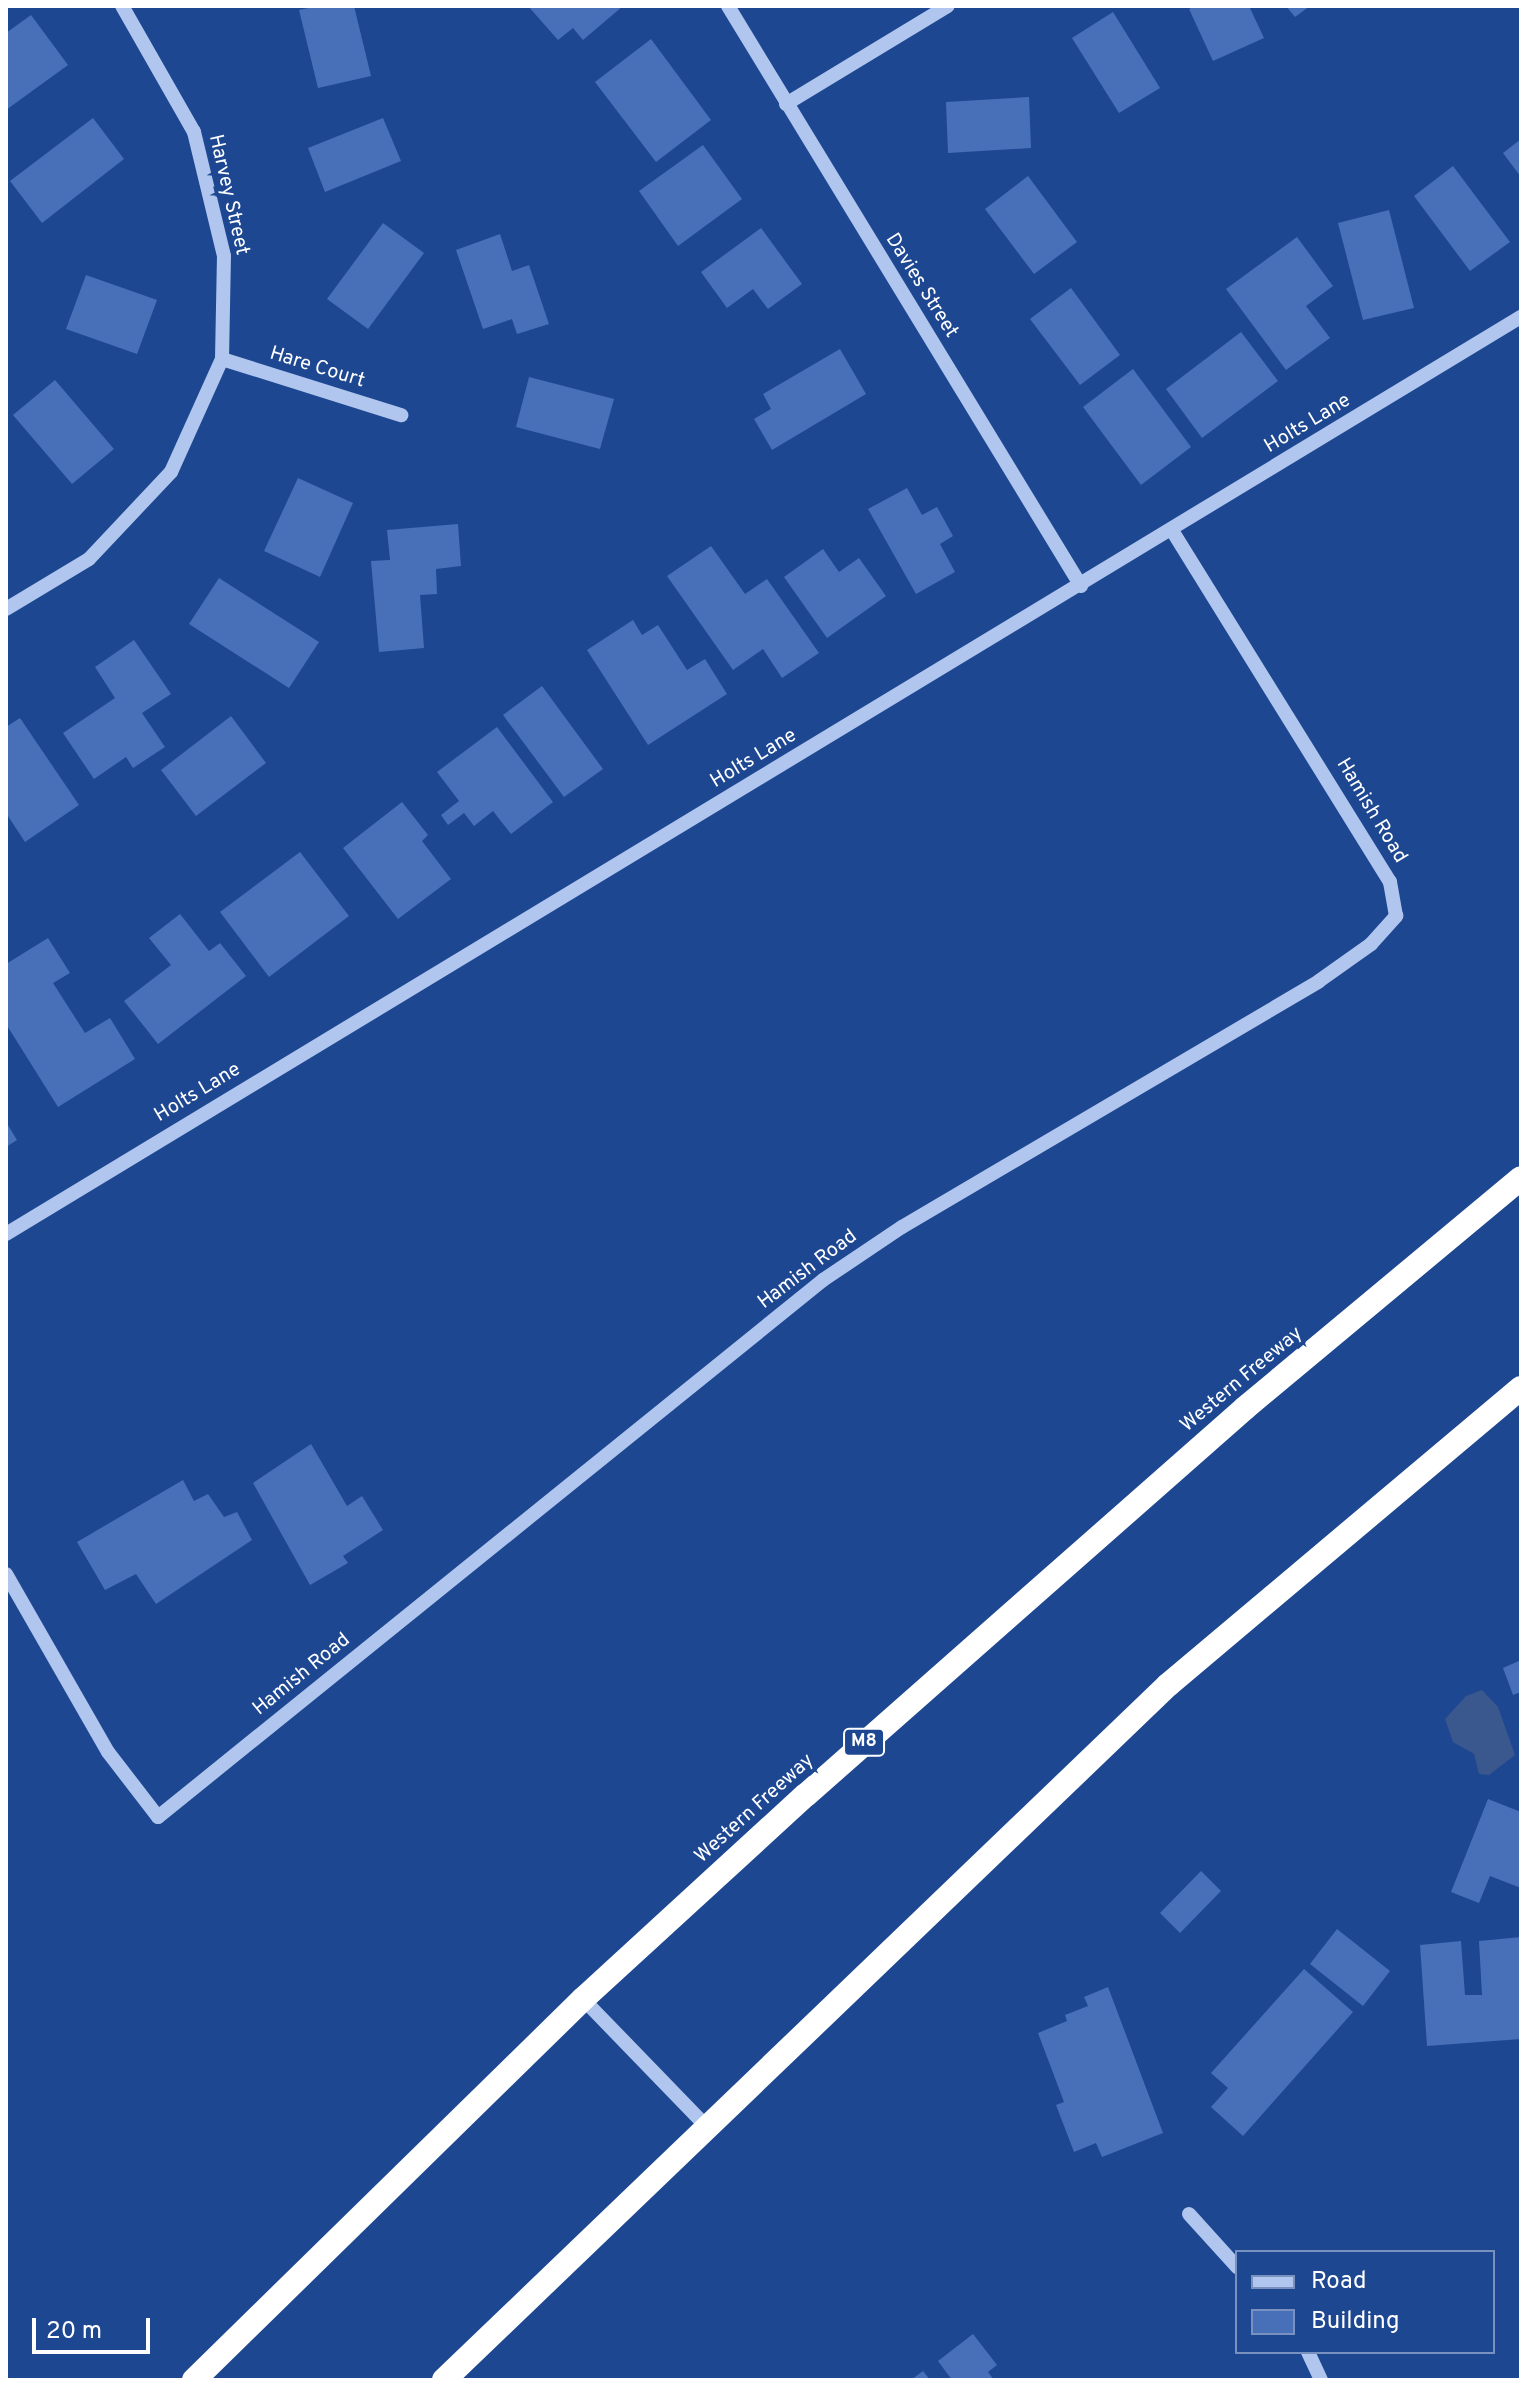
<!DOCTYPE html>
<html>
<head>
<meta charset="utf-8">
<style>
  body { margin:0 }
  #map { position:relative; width:1527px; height:2386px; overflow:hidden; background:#1e4792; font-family:Overpass,sans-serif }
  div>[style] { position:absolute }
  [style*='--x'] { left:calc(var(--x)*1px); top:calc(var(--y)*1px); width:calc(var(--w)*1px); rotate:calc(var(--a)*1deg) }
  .water>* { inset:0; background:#3a578e }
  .building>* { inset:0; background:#4770b9 }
  .minor>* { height:14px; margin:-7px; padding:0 7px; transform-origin:7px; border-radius:7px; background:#b0c6ee }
  .highway>* { height:24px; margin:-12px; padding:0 12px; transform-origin:12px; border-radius:12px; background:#fff }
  span { translate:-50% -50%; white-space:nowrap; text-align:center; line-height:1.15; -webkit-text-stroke:8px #1e4792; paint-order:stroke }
  .shield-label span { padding:2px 6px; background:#1e4792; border:2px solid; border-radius:6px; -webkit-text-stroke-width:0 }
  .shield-label { font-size:18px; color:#fff; font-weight:700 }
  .street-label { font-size:20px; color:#fff }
  .frame { position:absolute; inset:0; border:8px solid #fff; pointer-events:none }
  .legend { position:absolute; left:1235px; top:2250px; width:260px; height:104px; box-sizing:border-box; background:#1e4792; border:2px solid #7891be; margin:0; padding:10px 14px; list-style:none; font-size:24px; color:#fff }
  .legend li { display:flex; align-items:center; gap:16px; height:40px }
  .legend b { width:40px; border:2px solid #7891be }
  .scale { position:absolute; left:32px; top:2318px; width:118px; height:36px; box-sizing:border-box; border:4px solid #fff; border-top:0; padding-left:10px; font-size:24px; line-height:28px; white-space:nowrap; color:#fff; -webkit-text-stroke:6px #1e4792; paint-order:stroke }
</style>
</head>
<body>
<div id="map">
  <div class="water">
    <div style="clip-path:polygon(1482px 1690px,1498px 1707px,1515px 1755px,1489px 1775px,1479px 1774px,1474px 1754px,1453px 1742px,1445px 1719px,1466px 1696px)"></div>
  </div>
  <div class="building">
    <div style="clip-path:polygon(317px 6px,354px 6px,371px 76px,318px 88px,299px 10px)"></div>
    <div style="clip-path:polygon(528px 6px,623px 6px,583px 40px,573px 28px,558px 40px)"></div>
    <div style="clip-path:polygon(1195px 6px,1249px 6px,1264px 38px,1213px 61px,1189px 9px)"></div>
    <div style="clip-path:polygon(1286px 6px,1310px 6px,1295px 17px)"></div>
    <div style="clip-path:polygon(1113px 12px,1160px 88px,1119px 113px,1072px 38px)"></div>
    <div style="clip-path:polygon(31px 15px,68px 65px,6px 110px,6px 33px)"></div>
    <div style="clip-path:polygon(651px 39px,711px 120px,656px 162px,595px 82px)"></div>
    <div style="clip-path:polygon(1029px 97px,1031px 148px,948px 153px,946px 102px)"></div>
    <div style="clip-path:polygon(93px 118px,124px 159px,42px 223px,10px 181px)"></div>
    <div style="clip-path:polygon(383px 118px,401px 161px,325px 192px,308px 148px)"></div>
    <div style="clip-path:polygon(1521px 139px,1521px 177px,1503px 153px)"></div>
    <div style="clip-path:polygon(703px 145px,742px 199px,678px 246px,639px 191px)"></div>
    <div style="clip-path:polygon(1453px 166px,1510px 242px,1470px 271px,1414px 196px)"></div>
    <div style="clip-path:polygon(1028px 176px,1077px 242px,1034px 274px,985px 209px)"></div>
    <div style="clip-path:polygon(1389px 210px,1414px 308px,1363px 320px,1338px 223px)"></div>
    <div style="clip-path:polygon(383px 223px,424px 253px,368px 329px,327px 299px)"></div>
    <div style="clip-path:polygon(761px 228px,802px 284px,768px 309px,753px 289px,727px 308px,701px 272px)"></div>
    <div style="clip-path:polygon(500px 234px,512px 271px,529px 265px,549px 324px,517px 334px,512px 319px,483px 329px,456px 250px)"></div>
    <div style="clip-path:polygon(1297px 237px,1333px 286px,1306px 306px,1330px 338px,1286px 370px,1226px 289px)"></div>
    <div style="clip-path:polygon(86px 275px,157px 300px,137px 354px,66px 329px)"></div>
    <div style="clip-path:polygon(1071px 288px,1120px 355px,1080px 385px,1030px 319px)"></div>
    <div style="clip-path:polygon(1241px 332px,1278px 381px,1202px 438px,1166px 389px)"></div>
    <div style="clip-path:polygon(840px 349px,866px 394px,772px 450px,754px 419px,771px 409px,763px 394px)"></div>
    <div style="clip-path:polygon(1133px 369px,1191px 447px,1141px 485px,1083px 407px)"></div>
    <div style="clip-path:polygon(529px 377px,614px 399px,600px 449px,516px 427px)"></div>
    <div style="clip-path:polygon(55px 380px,114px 449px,72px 484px,13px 415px)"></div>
    <div style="clip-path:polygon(298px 478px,353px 503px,320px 577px,264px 551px)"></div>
    <div style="clip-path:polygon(907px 488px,922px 515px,937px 507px,953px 536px,940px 544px,955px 572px,916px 594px,868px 509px)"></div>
    <div style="clip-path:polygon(458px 524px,461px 566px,436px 569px,437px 594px,420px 595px,424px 648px,379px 652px,371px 561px,390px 560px,387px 530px)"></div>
    <div style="clip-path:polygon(711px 546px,745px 594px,767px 579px,819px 653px,782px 678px,763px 649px,733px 670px,667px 576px)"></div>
    <div style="clip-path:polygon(823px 549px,839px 572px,859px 558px,886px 596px,827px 638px,784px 577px)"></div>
    <div style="clip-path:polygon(219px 578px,319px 642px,289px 688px,189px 624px)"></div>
    <div style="clip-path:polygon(633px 620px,642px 635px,658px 625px,687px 670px,705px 659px,727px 694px,648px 745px,587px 650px)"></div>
    <div style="clip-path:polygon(134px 640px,171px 694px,142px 713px,165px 747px,133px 768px,126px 757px,94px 779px,63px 733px,115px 698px,95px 667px)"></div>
    <div style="clip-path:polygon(542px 686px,603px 769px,564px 797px,503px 715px)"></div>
    <div style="clip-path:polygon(231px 716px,266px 763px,196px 816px,161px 770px)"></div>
    <div style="clip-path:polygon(20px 718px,79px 805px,25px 842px,6px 813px,6px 727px)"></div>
    <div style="clip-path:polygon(497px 727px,553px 802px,511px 834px,493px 811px,474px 826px,464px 813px,448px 825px,441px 815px,459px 801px,437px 772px)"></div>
    <div style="clip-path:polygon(402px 802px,428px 835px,422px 841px,451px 879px,398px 919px,343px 848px)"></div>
    <div style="clip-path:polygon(300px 852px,349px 916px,269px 977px,220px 912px)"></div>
    <div style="clip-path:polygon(180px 914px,209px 951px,220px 943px,246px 976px,158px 1044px,124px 1001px,171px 965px,149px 938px)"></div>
    <div style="clip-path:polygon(48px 938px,70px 973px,53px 983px,85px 1033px,110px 1018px,135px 1059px,58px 1107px,6px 1024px,6px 964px)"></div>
    <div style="clip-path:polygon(6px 1122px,17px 1140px,6px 1147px)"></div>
    <div style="clip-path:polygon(311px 1444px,347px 1506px,362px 1496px,383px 1530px,343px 1556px,348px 1563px,310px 1585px,253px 1483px)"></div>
    <div style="clip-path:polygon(183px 1480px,194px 1501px,208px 1494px,224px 1517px,237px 1512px,252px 1540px,156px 1604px,136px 1574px,105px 1590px,77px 1542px)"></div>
    <div style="clip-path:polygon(1521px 1660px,1521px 1692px,1513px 1695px,1503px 1668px)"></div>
    <div style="clip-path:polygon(1488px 1799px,1521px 1812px,1521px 1888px,1490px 1876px,1479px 1903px,1451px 1892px)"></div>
    <div style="clip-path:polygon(1201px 1871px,1221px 1891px,1180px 1933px,1160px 1913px)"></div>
    <div style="clip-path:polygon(1337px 1929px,1390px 1971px,1363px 2006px,1310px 1964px)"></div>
    <div style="clip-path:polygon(1521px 1937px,1521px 2039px,1427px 2046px,1420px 1945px,1461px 1941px,1465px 1995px,1482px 1995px,1479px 1941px)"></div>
    <div style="clip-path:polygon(1304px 1969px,1353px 2012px,1243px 2136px,1211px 2107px,1228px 2088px,1211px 2073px)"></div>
    <div style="clip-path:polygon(1108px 1987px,1163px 2133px,1102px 2157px,1096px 2143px,1074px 2152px,1056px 2105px,1064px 2102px,1038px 2033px,1067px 2021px,1065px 2015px,1088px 2006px,1084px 1997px)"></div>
    <div style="clip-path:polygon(973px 2334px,997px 2365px,988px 2372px,994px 2380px,952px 2380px,938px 2361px)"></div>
    <div style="clip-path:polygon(923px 2371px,930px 2380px,911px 2380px)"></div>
  </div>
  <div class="minor">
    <div style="--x:728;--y:6;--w:679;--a:58.67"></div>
    <div style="--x:786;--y:104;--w:189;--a:-31.2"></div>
    <div style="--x:222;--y:359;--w:188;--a:17.4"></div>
    <div style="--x:6;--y:609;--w:97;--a:-31.1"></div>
    <div style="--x:89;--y:559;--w:120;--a:-46.7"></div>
    <div style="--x:171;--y:472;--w:124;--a:-65.7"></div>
    <div style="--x:222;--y:359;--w:103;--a:-88.9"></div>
    <div style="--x:224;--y:256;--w:128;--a:-103.6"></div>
    <div style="--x:194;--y:132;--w:145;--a:-119.7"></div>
    <div style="--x:6;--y:1234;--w:1771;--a:-31.19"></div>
    <div style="--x:6;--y:1574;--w:205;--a:60.2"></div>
    <div style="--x:108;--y:1752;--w:82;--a:52.4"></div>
    <div style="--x:158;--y:1817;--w:855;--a:-38.92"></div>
    <div style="--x:823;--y:1280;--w:95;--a:-33.9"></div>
    <div style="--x:902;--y:1227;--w:484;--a:-30.5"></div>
    <div style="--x:1319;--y:981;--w:64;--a:-35.4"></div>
    <div style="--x:1371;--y:944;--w:38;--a:-48"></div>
    <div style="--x:1396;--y:916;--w:35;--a:-100"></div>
    <div style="--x:1390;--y:882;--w:414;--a:-121.8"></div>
    <div style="--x:583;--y:1999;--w:180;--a:45.9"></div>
    <div style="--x:1189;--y:2214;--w:72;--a:47.8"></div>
    <div style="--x:1308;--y:2352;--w:31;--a:65"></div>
  </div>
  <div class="highway">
    <div style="--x:194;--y:2380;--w:545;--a:-44.4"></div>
    <div style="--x:583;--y:1999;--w:302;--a:-42.5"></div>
    <div style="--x:806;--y:1795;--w:585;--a:-41.4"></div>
    <div style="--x:1245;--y:1408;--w:359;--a:-39.8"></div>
    <div style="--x:444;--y:2380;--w:1004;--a:-43.83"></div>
    <div style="--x:1168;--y:1685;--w:461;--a:-40.1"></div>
  </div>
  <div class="shield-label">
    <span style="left:864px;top:1742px">M8</span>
  </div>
  <div class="street-label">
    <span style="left:228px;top:195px;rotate:77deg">Harvey Street</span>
    <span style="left:921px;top:286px;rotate:58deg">Davies Street</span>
    <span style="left:317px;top:368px;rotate:17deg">Hare Court</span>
    <span style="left:1308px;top:424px;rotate:-31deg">Holts Lane</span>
    <span style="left:754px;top:759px;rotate:-31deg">Holts Lane</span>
    <span style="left:1371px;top:811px;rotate:59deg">Hamish Road</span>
    <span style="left:198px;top:1093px;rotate:-31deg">Holts Lane</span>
    <span style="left:808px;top:1270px;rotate:-37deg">Hamish Road</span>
    <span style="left:1242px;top:1380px;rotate:-40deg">Western Freeway</span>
    <span style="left:302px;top:1675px;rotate:-39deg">Hamish Road</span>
    <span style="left:755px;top:1809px;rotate:-42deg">Western Freeway</span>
  </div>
  <div class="frame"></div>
  <ul class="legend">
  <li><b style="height:10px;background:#b0c6ee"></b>Road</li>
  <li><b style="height:22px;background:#4770b9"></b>Building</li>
  </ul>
  <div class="scale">20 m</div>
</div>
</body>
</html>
